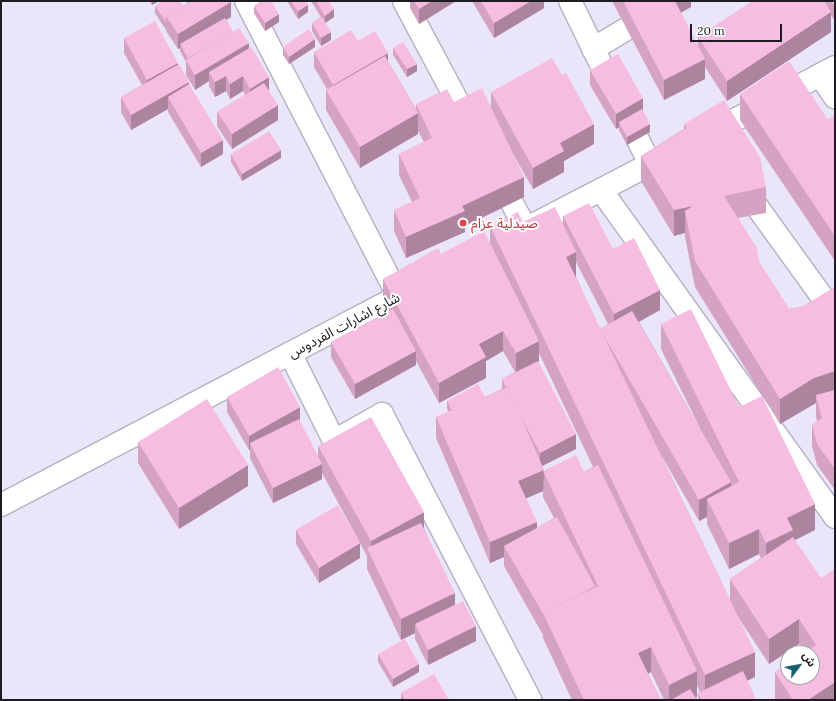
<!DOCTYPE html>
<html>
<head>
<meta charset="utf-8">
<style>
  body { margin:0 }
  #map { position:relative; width:836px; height:701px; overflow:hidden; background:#eae5f9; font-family:Lora,"Noto Sans Arabic",serif }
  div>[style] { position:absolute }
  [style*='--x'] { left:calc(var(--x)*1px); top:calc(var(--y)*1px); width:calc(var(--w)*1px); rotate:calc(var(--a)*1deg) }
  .roads { filter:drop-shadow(1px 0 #b5afc3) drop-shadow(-1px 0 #b5afc3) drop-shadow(0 1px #b5afc3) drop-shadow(0 -1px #b5afc3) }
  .minor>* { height:22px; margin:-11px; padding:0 11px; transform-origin:11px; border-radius:11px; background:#fff }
  .wall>* { inset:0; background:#d4a3c2 }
  .shaded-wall>* { inset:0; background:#ad849e }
  .building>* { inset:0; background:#f7bde1 }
  .dots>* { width:11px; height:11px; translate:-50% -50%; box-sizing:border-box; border:2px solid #fff; border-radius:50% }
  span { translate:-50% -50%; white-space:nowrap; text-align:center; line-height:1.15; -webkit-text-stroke:4px #fff; paint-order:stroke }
  .health-label { font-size:14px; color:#be3a42 }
  .left { translate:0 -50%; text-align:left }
  .street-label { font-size:14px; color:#1e1c23 }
  .frame { position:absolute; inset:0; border:2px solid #1e1c23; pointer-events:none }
  .north { position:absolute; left:780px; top:645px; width:40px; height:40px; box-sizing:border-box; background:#fff; border:1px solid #a5a4a7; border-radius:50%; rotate:58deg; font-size:11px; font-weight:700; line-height:16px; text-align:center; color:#1e1c23 }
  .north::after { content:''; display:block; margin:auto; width:14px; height:18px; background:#15616d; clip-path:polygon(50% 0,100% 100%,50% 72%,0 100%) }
  .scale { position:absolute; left:690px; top:24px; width:92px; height:18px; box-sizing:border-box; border:2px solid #1e1c23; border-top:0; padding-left:5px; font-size:12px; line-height:14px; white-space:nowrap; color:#1e1c23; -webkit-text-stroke:3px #fff; paint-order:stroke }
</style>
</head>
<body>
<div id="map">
  <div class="roads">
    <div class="minor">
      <div style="--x:246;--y:1;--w:332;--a:62.7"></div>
      <div style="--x:404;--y:1;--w:143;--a:62"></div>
      <div style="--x:570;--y:1;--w:182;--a:63.9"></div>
      <div style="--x:593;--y:49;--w:93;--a:-31"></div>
      <div style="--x:820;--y:75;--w:27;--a:56"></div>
      <div style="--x:710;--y:133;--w:141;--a:-27.8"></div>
      <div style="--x:498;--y:177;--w:59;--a:61.7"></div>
      <div style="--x:601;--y:190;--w:402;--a:54.4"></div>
      <div style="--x:745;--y:190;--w:154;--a:54.2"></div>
      <div style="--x:531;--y:226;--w:154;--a:-27.4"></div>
      <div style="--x:290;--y:353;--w:98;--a:63.4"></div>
      <div style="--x:334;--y:441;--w:55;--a:-29.4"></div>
      <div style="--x:382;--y:414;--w:322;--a:62.6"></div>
      <div style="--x:1;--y:505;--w:463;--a:-27.7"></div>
    </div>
  </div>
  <div class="wall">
    <div style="clip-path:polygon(149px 1px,159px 1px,152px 5px)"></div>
    <div style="clip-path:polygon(186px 1px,231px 1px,231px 17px,226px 20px,233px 32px,249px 48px,269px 92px,278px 120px,232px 149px,217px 126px,217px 112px,245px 95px,243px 91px,230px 99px,226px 91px,215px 97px,209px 86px,209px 81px,195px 90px,186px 75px,186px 62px,180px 51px,180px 48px,178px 49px,166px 31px,166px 29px,166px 30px,155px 13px,155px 6px,183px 6px,188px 3px)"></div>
    <div style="clip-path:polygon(287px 1px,306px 1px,308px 12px,298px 19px)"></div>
    <div style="clip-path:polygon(311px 1px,329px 1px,334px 17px,325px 23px,331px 40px,321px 46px,312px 31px,312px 23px,321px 17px)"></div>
    <div style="clip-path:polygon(410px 1px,456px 1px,419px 24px,410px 8px)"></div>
    <div style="clip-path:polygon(472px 1px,544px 1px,544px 8px,494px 38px)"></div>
    <div style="clip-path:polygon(612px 1px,691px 1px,691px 7px,681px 13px,698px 47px,698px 37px,753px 1px,835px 1px,835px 21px,831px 15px,831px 32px,727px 101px,705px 67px,705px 79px,664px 100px)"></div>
    <div style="clip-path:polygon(254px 6px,279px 22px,265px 31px,254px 13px)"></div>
    <div style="clip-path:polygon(124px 38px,178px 64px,189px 84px,223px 154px,201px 167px,168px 112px,168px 109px,131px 130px,121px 112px,121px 97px,142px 85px,124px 53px)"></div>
    <div style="clip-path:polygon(358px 41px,388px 61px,416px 109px,416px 104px,454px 102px,491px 106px,491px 92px,594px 144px,564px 161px,564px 172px,533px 189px,513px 154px,524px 197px,465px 226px,465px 232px,406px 258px,394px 231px,394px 210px,412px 202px,399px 175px,399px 154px,424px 142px,418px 131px,418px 134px,360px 168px,326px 110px,326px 90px,327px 89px,314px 67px,314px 52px)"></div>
    <div style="clip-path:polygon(283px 47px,315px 47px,289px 64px,283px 55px)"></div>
    <div style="clip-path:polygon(393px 48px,417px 71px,407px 77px,393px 55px)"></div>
    <div style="clip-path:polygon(590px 70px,643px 111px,650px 132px,627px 145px,619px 130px,619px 127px,616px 129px,590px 85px)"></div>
    <div style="clip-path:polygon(740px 94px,828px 120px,835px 115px,835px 261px,740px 120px)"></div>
    <div style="clip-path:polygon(684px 124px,766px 187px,766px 213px,738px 218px,759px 262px,789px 309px,804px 306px,835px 287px,835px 490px,817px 465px,812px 446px,812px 425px,817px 422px,816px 416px,816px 403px,780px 424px,695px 287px,685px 237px,685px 233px,674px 236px,641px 181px,641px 156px,684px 129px)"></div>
    <div style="clip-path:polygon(231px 154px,281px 158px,242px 181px,231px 162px)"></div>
    <div style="clip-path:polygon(evenodd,563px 216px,613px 249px,660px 310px,639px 322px,701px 430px,661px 349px,661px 324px,739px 407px,815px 530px,795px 540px,835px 700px,776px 700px,775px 698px,775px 672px,804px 653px,799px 644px,769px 664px,738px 617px,755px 677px,747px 681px,756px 700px,698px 700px,698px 693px,700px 692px,697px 685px,697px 697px,696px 698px,697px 700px,664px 700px,651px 672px,648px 674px,661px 700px,572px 700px,543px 638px,543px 635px,504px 566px,504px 557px,490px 563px,436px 438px,436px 417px,449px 412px,447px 409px,447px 401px,485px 397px,502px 389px,502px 379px,515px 372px,503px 351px,486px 361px,486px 378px,439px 403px,416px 361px,416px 365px,355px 399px,331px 357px,331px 342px,389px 311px,383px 300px,383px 279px,441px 254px,490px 244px,490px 226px,523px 222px,563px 224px,563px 216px,576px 262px,608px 324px,600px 329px,576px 277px,576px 262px,563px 216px,539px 353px,593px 467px,584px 472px,544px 471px,542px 466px,576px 449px,538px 362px,539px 353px,563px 216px,660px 453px,699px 521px,707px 517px,707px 524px,729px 569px,759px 554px,761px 558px,730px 579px,730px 600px,660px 453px,563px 216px,543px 491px,543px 497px,554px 518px,537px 528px,526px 498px,543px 491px)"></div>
    <div style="clip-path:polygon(227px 397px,300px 422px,318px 458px,318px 446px,424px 528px,455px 605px,476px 641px,428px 665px,415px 639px,415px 633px,401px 640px,367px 569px,367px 556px,322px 473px,322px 479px,273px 503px,250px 458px,250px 450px,249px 450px,227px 412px)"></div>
    <div style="clip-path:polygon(138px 442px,248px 486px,179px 529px,138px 463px)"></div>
    <div style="clip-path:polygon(296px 530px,360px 558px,319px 583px,296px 544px)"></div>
    <div style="clip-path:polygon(378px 654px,419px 672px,393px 687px,378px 662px)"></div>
    <div style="clip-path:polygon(401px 693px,449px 700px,401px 700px)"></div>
  </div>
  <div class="shaded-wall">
    <div style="clip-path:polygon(152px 1px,159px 1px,152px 5px)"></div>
    <div style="clip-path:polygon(432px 1px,456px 1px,419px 24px,419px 9px)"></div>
    <div style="clip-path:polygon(531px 1px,544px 1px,544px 8px,494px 38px,494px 23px)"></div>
    <div style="clip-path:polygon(672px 1px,691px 1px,691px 7px,672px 17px)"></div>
    <div style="clip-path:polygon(231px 2px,231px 17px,181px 47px,180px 44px,180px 48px,178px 49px,178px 34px)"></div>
    <div style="clip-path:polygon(308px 5px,308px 12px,298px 19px,298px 11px)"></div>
    <div style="clip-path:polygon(334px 9px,334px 17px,325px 23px,325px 16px)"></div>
    <div style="clip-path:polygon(831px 12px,831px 32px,727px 101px,727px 81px)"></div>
    <div style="clip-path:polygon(279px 14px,279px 22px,265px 31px,265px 23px)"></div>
    <div style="clip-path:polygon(331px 32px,331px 40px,321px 46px,321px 38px)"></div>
    <div style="clip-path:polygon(315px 39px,315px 47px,289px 64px,289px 57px)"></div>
    <div style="clip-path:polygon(249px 43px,249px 58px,209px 72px,209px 81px,195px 90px,195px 75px)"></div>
    <div style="clip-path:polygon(388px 53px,388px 68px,333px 100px,333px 85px)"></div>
    <div style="clip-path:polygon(705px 59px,705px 79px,664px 100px,664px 80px)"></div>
    <div style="clip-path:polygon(178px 63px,178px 78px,147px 95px,147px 80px)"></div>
    <div style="clip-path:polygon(417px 64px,417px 71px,407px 77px,407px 69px)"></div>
    <div style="clip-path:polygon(226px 76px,226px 91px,215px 97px,215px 82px)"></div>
    <div style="clip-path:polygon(243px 76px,243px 91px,230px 99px,230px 84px)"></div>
    <div style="clip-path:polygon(269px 77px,269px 92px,250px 104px,250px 89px)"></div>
    <div style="clip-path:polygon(189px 82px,189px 96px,168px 97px,168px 109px,131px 130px,131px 115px)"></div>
    <div style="clip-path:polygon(643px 98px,643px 113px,619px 122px,619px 127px,616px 129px,616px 114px)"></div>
    <div style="clip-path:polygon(278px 105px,278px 120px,232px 149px,232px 134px)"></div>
    <div style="clip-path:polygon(418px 113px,418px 134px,360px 168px,360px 147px)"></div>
    <div style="clip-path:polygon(594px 124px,594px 144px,564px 161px,564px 172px,533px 189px,533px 168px,560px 143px)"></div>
    <div style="clip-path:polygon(650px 124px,650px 132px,627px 145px,627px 137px)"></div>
    <div style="clip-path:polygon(223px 140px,223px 154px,201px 167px,201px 153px)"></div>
    <div style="clip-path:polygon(281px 150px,281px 158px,242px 181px,242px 174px)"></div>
    <div style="clip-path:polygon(524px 177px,524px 197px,465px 226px,465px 232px,406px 258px,406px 237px,462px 206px)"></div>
    <div style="clip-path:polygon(693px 206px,685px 211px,685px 233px,674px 236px,674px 210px)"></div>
    <div style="clip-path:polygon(576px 252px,576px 277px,566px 282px,566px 257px)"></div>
    <div style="clip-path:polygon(660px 290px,660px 310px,614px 335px,614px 314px)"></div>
    <div style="clip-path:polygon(503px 331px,503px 351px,486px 361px,486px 378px,439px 403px,439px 383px,479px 344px)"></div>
    <div style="clip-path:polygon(539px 341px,539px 362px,516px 374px,516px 353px)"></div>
    <div style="clip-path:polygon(416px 351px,416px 365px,355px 399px,355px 384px)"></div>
    <div style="clip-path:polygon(835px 371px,835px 396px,816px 395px,816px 403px,780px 424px,780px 399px,814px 378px)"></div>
    <div style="clip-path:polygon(300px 407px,300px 422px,250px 443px,250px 450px,249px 450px,249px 436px)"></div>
    <div style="clip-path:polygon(576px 434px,576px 449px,540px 467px,540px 453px)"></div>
    <div style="clip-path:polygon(322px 464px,322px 479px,273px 503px,273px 488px)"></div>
    <div style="clip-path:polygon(248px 465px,248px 486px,179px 529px,179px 508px)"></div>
    <div style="clip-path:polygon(544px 470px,543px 491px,518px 502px,518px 481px)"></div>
    <div style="clip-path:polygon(731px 482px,731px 503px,707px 499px,707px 517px,699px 521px,699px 500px)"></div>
    <div style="clip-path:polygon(815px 504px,815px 530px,793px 541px,766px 569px,766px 543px,787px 518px)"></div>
    <div style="clip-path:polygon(424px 512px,424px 533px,371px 556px,371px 541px)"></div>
    <div style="clip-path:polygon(537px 522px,537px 543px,504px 546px,504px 557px,490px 563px,490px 542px)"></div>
    <div style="clip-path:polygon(759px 529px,759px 554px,729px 569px,729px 543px)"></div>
    <div style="clip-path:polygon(360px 543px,360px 558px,319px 583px,319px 568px)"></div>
    <div style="clip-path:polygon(455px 593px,455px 614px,415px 624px,415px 633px,401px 640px,401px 619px)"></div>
    <div style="clip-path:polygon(799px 619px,799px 644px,769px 664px,769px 639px)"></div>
    <div style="clip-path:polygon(476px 626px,476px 641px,428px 665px,428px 650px)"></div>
    <div style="clip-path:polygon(651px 647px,651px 672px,638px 679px,638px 653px)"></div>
    <div style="clip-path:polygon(755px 652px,755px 677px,707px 700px,705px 700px,705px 675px)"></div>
    <div style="clip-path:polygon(419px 664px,419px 672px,393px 687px,393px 679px)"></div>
    <div style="clip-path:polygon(697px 671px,697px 697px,691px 700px,669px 700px,669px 685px)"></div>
    <div style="clip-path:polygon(835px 682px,835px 700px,808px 700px)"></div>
  </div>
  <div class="building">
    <div style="clip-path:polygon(162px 1px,180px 1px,183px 6px,166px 16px,166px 22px,155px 6px)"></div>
    <div style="clip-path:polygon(192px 1px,231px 1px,231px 2px,178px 34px,166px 16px)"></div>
    <div style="clip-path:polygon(261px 1px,271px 1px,279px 14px,265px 23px,254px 6px)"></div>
    <div style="clip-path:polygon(291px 1px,306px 1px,308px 5px,298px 11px)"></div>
    <div style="clip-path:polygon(316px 1px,329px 1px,334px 9px,325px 16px)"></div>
    <div style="clip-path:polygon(414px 1px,432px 1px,419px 9px)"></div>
    <div style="clip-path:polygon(481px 1px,531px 1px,494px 23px)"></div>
    <div style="clip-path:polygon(623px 1px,675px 1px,705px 59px,664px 80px)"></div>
    <div style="clip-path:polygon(753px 1px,824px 1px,831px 12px,727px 81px,698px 37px)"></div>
    <div style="clip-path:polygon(831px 1px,835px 1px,835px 6px)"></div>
    <div style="clip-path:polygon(322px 17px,331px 32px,321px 38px,312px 23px)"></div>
    <div style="clip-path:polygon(225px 18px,233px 32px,188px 58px,180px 44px)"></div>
    <div style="clip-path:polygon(155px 21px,178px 63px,147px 80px,124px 38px)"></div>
    <div style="clip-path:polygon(239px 28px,249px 43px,195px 75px,186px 60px)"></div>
    <div style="clip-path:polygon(309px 29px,315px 39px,289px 57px,283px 47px)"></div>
    <div style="clip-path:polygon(351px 30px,358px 41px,375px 31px,388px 53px,333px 85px,314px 52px)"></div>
    <div style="clip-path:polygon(403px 42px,417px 64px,407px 69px,393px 48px)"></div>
    <div style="clip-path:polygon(251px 47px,269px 77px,250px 89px,243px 76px,230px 84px,226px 76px,215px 82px,209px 72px)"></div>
    <div style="clip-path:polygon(618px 54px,643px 98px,616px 114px,590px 70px)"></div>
    <div style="clip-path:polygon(385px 56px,418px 113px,360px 147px,326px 90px)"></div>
    <div style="clip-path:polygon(552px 58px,562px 75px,566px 73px,594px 124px,560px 143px,564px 151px,533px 168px,491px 92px)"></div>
    <div style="clip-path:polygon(789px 61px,828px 120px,835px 115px,835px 236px,740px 94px)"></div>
    <div style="clip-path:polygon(179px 64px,189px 82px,131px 115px,121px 97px)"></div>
    <div style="clip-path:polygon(264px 83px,278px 105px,232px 134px,217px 112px)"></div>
    <div style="clip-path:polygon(189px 84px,223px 140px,201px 153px,168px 97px)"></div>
    <div style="clip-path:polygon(482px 88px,524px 177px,462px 206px,465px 211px,406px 237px,394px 210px,420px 198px,399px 154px,432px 138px,416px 104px,447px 89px,454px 102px)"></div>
    <div style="clip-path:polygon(724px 100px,760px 157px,766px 187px,724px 196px,757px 248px,759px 262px,789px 309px,804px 306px,835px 287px,835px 371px,814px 378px,780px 399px,695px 261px,685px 211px,693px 206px,674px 210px,641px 156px,687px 128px,684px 124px)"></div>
    <div style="clip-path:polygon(642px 109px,650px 124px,627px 137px,619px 122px)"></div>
    <div style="clip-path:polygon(269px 131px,281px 150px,242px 174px,231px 154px)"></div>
    <div style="clip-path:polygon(589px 203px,613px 249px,634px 238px,660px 290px,614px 314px,563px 216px)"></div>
    <div style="clip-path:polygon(555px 207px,576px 252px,566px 257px,755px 652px,705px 675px,490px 226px,518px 212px,523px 222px)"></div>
    <div style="clip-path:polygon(484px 231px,539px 341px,516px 353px,503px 331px,479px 344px,486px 357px,439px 383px,383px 279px,438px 248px,441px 254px)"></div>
    <div style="clip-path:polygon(393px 309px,416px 351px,355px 384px,331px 342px)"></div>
    <div style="clip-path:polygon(691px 309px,739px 407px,762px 396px,815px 504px,787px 518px,793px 530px,766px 543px,759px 529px,729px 543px,707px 499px,739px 482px,661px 324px)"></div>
    <div style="clip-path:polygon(632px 311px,731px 482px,699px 500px,600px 329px)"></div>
    <div style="clip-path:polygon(538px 361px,576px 434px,540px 453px,518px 411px,508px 387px,506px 388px,502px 379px)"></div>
    <div style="clip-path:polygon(278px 367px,300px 407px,249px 436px,227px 397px)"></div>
    <div style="clip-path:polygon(478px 384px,485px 397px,452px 411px,447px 401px)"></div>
    <div style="clip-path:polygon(508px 387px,544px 470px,518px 481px,537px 522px,490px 542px,436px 417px)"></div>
    <div style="clip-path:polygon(835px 390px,835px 469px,817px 444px,812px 425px,822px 418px,816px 395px)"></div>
    <div style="clip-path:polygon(207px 399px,248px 465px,179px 508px,138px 442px)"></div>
    <div style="clip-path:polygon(371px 417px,424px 512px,371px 541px,318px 446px)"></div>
    <div style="clip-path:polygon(299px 419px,322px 464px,273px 488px,250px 443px)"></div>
    <div style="clip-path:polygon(576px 455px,584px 472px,598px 465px,697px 671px,669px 685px,651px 647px,638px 653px,661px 700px,584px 700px,543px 613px,598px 586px,543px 471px)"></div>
    <div style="clip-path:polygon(338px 505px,360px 543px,319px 568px,296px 530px)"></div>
    <div style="clip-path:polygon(557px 517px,595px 586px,577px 596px,543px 613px,543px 614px,504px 546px)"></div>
    <div style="clip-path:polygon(421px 523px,455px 593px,401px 619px,367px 548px)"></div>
    <div style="clip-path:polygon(793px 537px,821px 578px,835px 569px,835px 682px,808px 700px,793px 700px,775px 672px,788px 663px,788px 677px,812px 677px,812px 653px,804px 653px,816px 645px,799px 619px,769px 639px,730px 579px)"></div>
    <div style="clip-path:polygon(463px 601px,476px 626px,428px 650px,415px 624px)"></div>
    <div style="clip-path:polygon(405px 639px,419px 664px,393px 679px,378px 654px)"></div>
    <div style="clip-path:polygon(743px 671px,756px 700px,701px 700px,698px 693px)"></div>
    <div style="clip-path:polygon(434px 674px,449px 700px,405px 700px,401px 693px)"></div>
    <div style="clip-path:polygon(690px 689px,697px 700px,671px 700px)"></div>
  </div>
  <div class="dots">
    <div style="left:463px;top:223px;background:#e0444e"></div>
  </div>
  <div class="health-label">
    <span class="left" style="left:471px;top:223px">صيدلية عزام</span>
  </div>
  <div class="street-label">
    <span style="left:344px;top:325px;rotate:-28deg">شارع اشارات الفردوس</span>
  </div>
  <div class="frame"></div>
  <div class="north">ش</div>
  <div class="scale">20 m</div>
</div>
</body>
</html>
